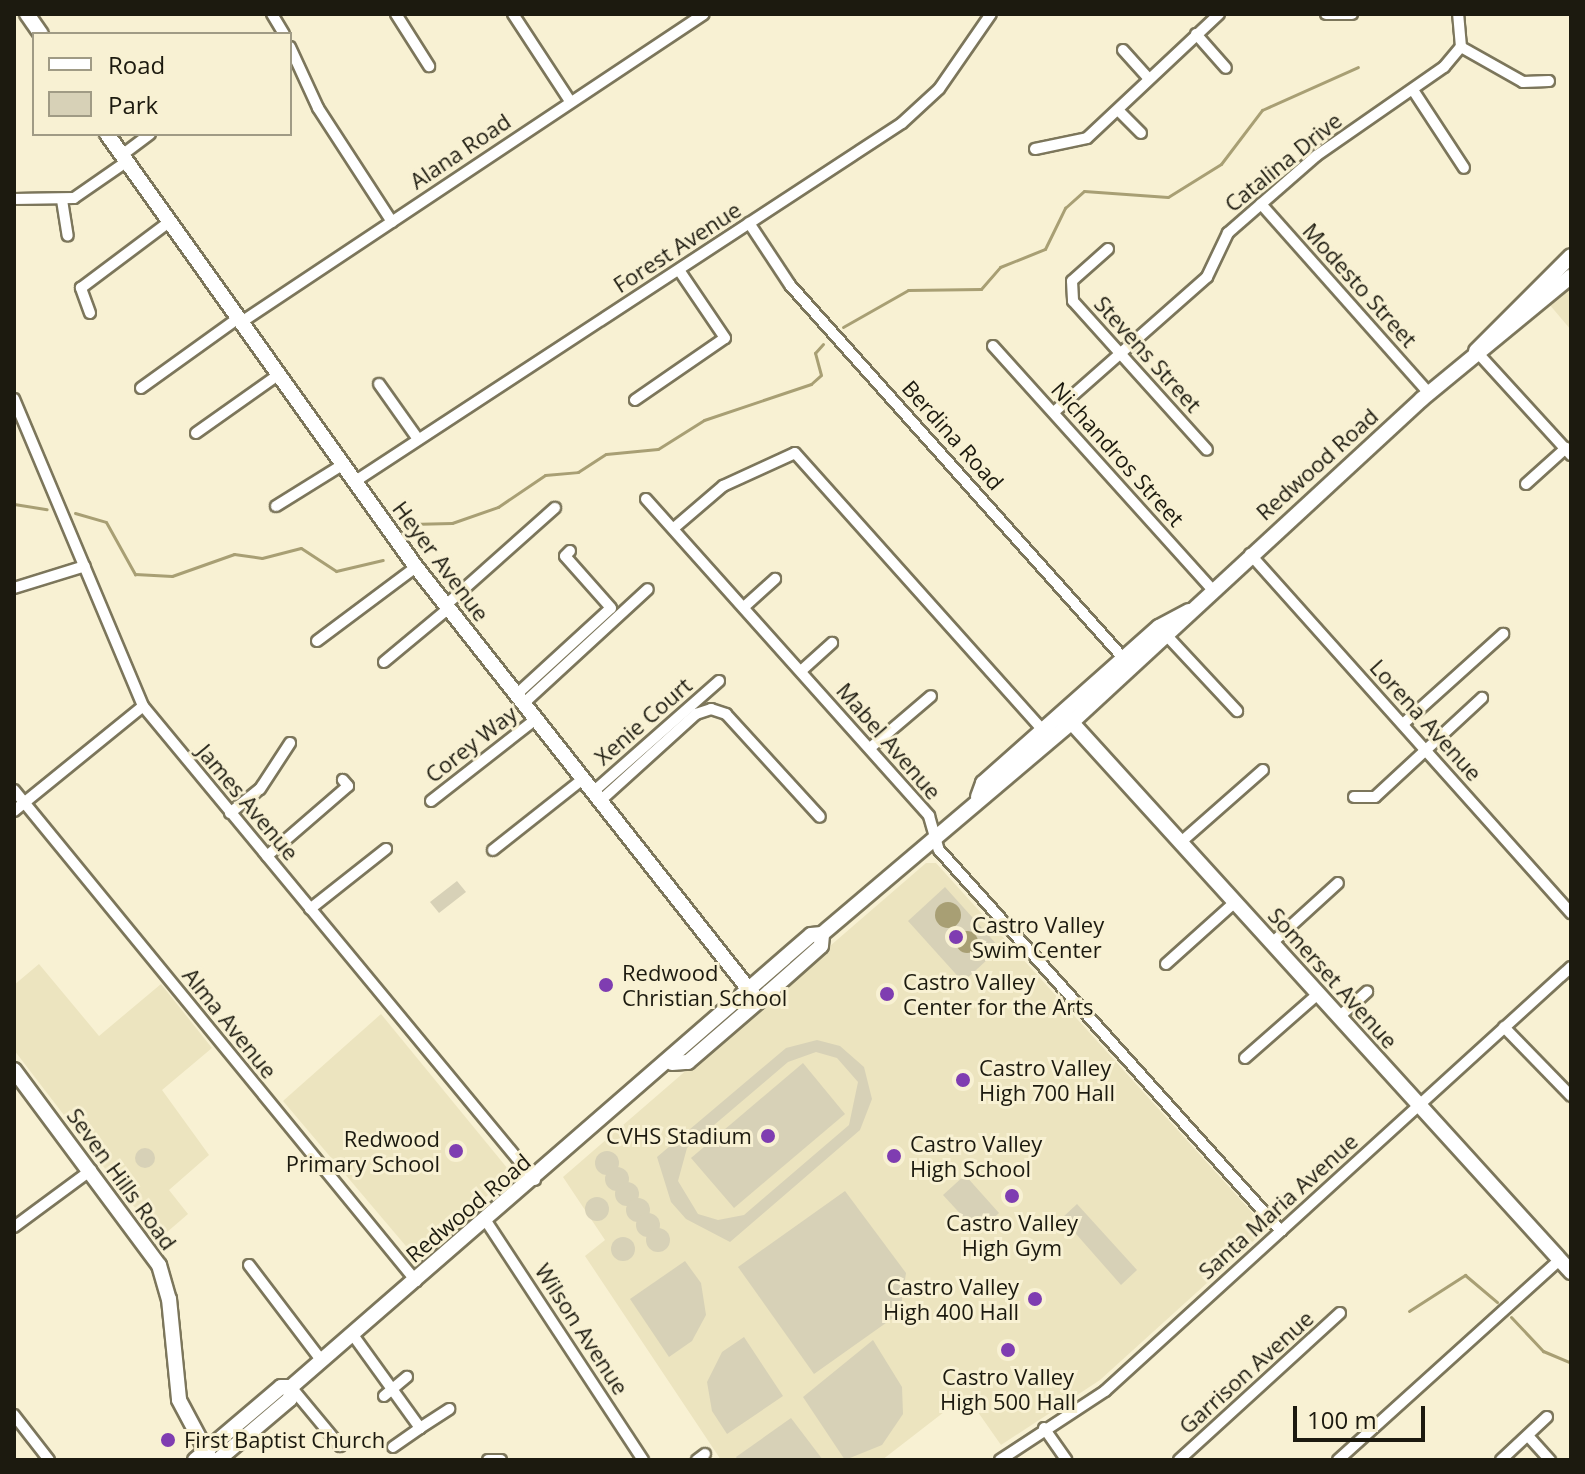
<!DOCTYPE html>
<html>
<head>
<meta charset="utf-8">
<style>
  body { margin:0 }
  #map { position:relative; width:1585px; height:1474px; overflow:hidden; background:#f8f1d3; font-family:"Open Sans",sans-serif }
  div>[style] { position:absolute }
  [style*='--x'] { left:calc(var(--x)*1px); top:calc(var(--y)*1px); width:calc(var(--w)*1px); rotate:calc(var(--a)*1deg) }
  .built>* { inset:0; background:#ece4bf }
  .green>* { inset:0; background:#d7d1b7 }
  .round { border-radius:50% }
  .water>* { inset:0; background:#a89f74 }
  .stream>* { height:3px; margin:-1.5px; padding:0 1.5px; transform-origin:1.5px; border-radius:1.5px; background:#a89f74 }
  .roads { filter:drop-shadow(2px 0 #7c765b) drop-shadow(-2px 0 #7c765b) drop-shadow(0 2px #7c765b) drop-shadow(0 -2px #7c765b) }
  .street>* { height:10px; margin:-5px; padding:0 5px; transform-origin:5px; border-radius:5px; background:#fff }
  .secondary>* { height:14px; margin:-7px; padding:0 7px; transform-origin:7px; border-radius:7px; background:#fff }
  .dots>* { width:22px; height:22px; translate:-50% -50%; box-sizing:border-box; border:4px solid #f8f1d3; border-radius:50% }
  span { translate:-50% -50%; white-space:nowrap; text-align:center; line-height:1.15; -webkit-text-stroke:6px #f8f1d3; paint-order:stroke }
  .street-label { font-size:22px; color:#1c1a0f }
  .poi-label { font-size:22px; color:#1c1a0f }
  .left { translate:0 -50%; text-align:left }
  .right { translate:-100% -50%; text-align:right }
  .frame { position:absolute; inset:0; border:16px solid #1c1a0f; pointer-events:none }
  .legend { position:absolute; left:32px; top:32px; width:260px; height:104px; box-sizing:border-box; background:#f8f1d3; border:2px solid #a09b85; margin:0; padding:10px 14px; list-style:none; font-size:24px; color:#1c1a0f }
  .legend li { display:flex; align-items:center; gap:16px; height:40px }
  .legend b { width:40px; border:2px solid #a09b85 }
  .scale { position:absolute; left:1293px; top:1406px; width:132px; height:36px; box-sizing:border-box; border:4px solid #1c1a0f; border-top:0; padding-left:10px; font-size:24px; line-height:28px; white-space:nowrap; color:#1c1a0f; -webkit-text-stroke:6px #f8f1d3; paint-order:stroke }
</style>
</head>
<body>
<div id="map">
  <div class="built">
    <div style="clip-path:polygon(1571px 285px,1571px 330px,1549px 304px)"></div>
    <div style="clip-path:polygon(926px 863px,936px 863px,1259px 1220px,1260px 1235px,1100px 1380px,1001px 1445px,966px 1395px,882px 1460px,721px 1460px,585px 1256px,605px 1240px,563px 1177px)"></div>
    <div style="clip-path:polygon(39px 964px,99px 1036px,161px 984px,212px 1048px,162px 1090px,209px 1155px,169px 1190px,188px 1214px,159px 1239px,14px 1050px,14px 985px)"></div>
    <div style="clip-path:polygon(381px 1014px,512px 1174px,416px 1258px,283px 1101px)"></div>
  </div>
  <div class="green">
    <div style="clip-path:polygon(457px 881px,466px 892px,439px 913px,430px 902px)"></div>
    <div style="clip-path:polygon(945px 887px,1000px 948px,963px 982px,908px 921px)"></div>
    <div style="clip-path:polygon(evenodd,817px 1040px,840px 1046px,864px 1067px,872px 1099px,860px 1130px,730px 1242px,686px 1219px,671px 1202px,657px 1157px,786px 1048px,817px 1040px,816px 1052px,837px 1058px,858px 1082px,849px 1125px,744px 1215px,718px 1220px,698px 1214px,678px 1181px,687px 1148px,788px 1062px,816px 1052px)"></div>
    <div style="clip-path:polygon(803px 1063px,845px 1114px,734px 1208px,691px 1158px)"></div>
    <div class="round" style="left:135px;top:1148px;width:20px;height:20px"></div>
    <div class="round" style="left:595px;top:1151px;width:24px;height:24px"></div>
    <div class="round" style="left:605px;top:1167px;width:24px;height:24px"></div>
    <div style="clip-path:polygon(965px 1175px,999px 1213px,978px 1233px,943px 1195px)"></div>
    <div class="round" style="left:615px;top:1182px;width:24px;height:24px"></div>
    <div style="clip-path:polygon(845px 1191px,906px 1273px,900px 1313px,814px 1374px,738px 1267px)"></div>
    <div class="round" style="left:585px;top:1197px;width:24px;height:24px"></div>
    <div class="round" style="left:626px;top:1198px;width:24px;height:24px"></div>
    <div style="clip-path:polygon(1077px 1204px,1137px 1270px,1121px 1285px,1062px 1218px)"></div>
    <div class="round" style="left:636px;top:1213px;width:24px;height:24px"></div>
    <div class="round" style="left:646px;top:1228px;width:24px;height:24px"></div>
    <div class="round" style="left:611px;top:1237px;width:24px;height:24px"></div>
    <div style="clip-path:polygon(685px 1261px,701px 1283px,706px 1315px,692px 1341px,669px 1357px,630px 1299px)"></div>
    <div style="clip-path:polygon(744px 1337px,783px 1396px,727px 1434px,712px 1411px,707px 1382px,722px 1352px)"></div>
    <div style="clip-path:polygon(873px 1340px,902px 1387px,903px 1414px,882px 1445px,845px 1460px,803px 1397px)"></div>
    <div style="clip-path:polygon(791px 1418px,823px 1460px,738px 1460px,736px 1457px)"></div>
  </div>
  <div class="water">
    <div class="round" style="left:935px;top:902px;width:26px;height:26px"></div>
    <div class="round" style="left:956px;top:931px;width:22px;height:22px"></div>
  </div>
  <div class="stream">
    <div style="--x:843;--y:327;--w:75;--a:-29.6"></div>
    <div style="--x:908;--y:290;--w:73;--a:-0.8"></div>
    <div style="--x:981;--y:289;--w:29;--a:-49"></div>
    <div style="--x:1000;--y:267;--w:48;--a:-21.8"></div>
    <div style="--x:1045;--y:249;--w:46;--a:-64"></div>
    <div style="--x:1065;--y:208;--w:25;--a:-42"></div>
    <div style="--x:1084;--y:191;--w:84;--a:4.1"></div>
    <div style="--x:1168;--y:197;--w:62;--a:-31.9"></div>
    <div style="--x:1221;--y:164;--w:68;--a:-52.8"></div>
    <div style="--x:1262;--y:110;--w:105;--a:-24.1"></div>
    <div style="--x:14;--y:504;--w:33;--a:9"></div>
    <div style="--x:75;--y:513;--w:32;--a:16"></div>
    <div style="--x:106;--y:522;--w:60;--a:60.9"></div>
    <div style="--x:135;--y:574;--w:37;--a:3"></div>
    <div style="--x:172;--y:576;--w:66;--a:-19.5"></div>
    <div style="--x:234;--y:554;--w:28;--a:8"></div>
    <div style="--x:262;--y:558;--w:40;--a:-14.4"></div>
    <div style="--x:301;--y:548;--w:42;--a:33.3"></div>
    <div style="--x:336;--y:571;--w:48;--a:-13.2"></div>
    <div style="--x:410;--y:524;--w:42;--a:-1.4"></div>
    <div style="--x:452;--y:523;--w:49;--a:-19.2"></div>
    <div style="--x:498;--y:507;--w:57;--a:-34.2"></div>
    <div style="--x:545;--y:475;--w:33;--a:-5"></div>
    <div style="--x:578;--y:472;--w:33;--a:-33"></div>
    <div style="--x:606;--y:454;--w:52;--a:-5.5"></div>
    <div style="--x:658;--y:449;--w:54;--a:-32.2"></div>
    <div style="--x:704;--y:420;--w:113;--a:-18.6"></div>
    <div style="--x:811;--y:384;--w:13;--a:-42"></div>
    <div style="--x:821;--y:375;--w:23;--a:-105"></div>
    <div style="--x:815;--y:353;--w:12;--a:-48"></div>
    <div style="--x:1409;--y:1311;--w:67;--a:-32.7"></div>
    <div style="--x:1465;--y:1275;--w:42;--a:40.2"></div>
    <div style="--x:1511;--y:1317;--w:47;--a:46.7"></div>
    <div style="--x:1543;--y:1351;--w:30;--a:23"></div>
  </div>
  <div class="roads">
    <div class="street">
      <div style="--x:272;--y:14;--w:23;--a:59"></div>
      <div style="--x:396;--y:14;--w:62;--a:57.6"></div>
      <div style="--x:513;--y:14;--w:104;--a:56.8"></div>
      <div style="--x:1326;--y:14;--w:26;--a:0"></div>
      <div style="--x:1196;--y:34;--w:45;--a:48.6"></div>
      <div style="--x:290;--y:47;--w:67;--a:65.3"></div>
      <div style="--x:318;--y:108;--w:136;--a:57"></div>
      <div style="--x:1461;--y:47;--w:71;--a:29.4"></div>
      <div style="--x:1523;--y:82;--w:26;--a:-2"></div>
      <div style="--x:1123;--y:50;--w:36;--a:48"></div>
      <div style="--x:1413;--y:90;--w:93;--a:56.8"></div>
      <div style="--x:1119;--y:111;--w:31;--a:45"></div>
      <div style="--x:1035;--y:149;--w:53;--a:-11.9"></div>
      <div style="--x:1087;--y:138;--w:181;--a:-43.2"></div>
      <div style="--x:122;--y:155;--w:35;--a:-37"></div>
      <div style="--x:14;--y:199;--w:60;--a:-1"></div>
      <div style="--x:74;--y:198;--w:63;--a:-34.7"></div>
      <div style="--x:62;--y:200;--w:36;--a:81"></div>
      <div style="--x:1261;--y:204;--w:253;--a:48.4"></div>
      <div style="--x:749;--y:223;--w:74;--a:56.5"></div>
      <div style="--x:790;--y:285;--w:504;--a:48.22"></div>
      <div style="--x:1108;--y:249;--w:48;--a:138.4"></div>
      <div style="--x:1072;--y:281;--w:20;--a:87"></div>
      <div style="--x:1073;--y:301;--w:200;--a:48"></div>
      <div style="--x:90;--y:313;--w:27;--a:-110"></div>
      <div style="--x:81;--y:288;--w:110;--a:-36.9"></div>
      <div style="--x:240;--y:323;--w:557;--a:-33.66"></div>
      <div style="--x:993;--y:346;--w:327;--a:48"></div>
      <div style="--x:1476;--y:351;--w:141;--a:47.6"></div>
      <div style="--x:379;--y:384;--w:67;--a:54.7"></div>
      <div style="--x:141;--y:388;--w:118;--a:-35.7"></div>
      <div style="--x:14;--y:399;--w:333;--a:67.2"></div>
      <div style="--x:143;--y:706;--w:615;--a:50.41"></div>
      <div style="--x:635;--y:400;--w:109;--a:-34.6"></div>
      <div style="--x:725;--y:338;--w:82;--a:-124.1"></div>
      <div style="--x:1054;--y:412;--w:204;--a:-41.4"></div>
      <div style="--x:1207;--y:277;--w:49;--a:-64.5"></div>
      <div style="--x:1228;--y:233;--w:117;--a:-41.2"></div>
      <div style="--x:1316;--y:156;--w:156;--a:-34.8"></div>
      <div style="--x:1444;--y:67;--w:26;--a:-50"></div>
      <div style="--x:1461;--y:47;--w:33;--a:-95"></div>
      <div style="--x:196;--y:433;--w:100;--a:-35.3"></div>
      <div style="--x:354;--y:482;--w:655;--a:-33.23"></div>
      <div style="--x:902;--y:123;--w:50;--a:-42.6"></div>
      <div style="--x:939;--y:89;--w:91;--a:-55.3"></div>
      <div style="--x:1526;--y:484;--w:54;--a:-42"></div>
      <div style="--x:646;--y:499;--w:425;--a:48.2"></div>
      <div style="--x:929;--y:816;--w:35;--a:74"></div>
      <div style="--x:939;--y:850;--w:512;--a:48.09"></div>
      <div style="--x:276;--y:506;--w:78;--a:-31.8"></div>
      <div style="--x:674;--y:528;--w:65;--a:-40.6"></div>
      <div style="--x:723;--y:486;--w:79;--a:-24.6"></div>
      <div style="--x:795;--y:453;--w:378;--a:48.2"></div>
      <div style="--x:1250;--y:554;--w:482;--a:48.2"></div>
      <div style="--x:14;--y:588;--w:74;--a:-17.2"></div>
      <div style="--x:446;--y:605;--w:146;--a:-41.7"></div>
      <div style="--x:744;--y:607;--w:42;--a:-42.1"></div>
      <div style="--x:1169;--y:638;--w:100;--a:47"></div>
      <div style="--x:317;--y:641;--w:124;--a:-36.8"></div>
      <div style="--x:384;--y:662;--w:85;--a:-39.7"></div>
      <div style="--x:801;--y:671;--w:42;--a:-42.1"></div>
      <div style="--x:517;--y:694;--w:127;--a:-42.5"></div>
      <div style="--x:611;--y:608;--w:69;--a:-131.5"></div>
      <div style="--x:565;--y:556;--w:7;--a:-45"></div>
      <div style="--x:524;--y:703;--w:168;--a:-42.6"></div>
      <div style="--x:1403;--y:724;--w:135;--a:-42"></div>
      <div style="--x:870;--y:748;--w:80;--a:-40.4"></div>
      <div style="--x:14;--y:790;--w:635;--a:50.69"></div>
      <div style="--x:593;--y:792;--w:168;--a:-41.4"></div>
      <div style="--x:1354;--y:797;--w:21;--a:0"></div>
      <div style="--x:1375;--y:797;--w:146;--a:-42.8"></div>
      <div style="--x:431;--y:801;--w:133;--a:-38"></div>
      <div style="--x:600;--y:801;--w:130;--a:-42.2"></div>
      <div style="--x:696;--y:714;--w:16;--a:-18"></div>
      <div style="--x:711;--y:709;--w:16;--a:18"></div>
      <div style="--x:726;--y:714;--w:139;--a:47.6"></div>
      <div style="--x:14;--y:811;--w:166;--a:-39.1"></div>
      <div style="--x:230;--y:813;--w:38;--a:-39"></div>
      <div style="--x:260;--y:789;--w:55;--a:-56.9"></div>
      <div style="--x:1181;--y:842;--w:109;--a:-41.3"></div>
      <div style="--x:493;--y:850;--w:115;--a:-38.3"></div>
      <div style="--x:267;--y:856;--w:107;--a:-40.8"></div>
      <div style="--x:348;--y:786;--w:8;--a:-130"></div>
      <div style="--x:310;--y:909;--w:97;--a:-38.3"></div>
      <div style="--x:1272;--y:943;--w:89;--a:-42.3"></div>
      <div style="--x:1166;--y:964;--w:91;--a:-41.9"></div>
      <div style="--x:1339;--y:1017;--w:38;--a:-42"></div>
      <div style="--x:1504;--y:1027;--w:96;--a:45.8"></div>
      <div style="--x:1245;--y:1058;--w:97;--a:-41.2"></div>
      <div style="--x:486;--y:1221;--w:286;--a:56.7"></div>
      <div style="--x:14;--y:1227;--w:96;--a:-36.5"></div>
      <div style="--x:249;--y:1265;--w:121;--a:52.8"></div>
      <div style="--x:353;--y:1335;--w:115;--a:54.2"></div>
      <div style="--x:420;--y:1428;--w:35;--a:-33"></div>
      <div style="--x:291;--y:1387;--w:77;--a:50.3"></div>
      <div style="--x:384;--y:1396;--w:30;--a:-40"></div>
      <div style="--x:14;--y:1415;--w:57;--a:52.1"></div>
      <div style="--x:1044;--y:1428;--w:39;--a:55"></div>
      <div style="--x:1530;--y:1438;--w:30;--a:48"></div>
      <div style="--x:393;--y:1447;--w:33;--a:-35"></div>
      <div style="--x:488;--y:1460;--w:13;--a:0"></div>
      <div style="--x:697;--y:1460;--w:10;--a:-37"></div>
      <div style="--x:1000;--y:1460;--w:126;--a:-33.3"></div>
      <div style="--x:1105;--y:1391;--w:630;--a:-42.3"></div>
      <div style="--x:1179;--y:1460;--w:218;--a:-42.4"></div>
      <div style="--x:1338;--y:1460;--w:298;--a:-42.1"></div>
      <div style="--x:1501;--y:1460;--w:63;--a:-43.1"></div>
    </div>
    <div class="secondary">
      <div style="--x:27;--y:14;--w:24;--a:55"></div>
      <div style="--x:107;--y:134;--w:532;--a:54.49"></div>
      <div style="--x:416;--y:567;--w:553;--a:51.76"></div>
      <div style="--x:1476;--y:351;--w:134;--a:-45"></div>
      <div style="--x:1064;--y:714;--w:754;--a:47.74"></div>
      <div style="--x:978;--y:797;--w:15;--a:-70"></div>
      <div style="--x:983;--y:783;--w:235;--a:-41.6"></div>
      <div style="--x:1159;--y:627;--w:34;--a:-28"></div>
      <div style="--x:672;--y:1063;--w:16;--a:-4"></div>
      <div style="--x:688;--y:1062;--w:107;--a:-40.8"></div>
      <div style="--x:769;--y:992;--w:69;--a:-41.5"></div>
      <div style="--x:821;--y:946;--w:12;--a:-85"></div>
      <div style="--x:14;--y:1070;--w:243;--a:53.4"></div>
      <div style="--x:159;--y:1265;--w:35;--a:74"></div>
      <div style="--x:169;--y:1299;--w:101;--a:84.3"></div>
      <div style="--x:179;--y:1400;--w:68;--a:61.9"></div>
      <div style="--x:195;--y:1460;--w:113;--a:-40.3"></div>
      <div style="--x:281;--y:1387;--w:10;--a:0"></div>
      <div style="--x:291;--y:1387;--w:689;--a:-41"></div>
      <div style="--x:811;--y:935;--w:11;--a:-5"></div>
      <div style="--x:822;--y:934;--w:328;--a:-40.3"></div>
      <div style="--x:1072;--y:722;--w:476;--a:-42.7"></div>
      <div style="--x:1422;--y:399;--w:193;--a:-39.5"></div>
      <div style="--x:218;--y:1460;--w:94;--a:-40.3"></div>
      <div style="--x:290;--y:1399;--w:12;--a:-85"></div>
    </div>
  </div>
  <div class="dots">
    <div style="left:956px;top:937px;background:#7f3db1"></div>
    <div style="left:606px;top:985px;background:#7f3db1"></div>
    <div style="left:887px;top:994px;background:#7f3db1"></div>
    <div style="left:963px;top:1080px;background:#7f3db1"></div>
    <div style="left:768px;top:1136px;background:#7f3db1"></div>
    <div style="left:456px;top:1151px;background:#7f3db1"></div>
    <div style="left:894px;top:1156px;background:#7f3db1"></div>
    <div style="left:1012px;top:1196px;background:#7f3db1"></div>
    <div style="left:1035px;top:1299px;background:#7f3db1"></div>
    <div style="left:1008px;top:1350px;background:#7f3db1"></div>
    <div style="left:168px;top:1440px;background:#7f3db1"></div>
  </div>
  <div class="street-label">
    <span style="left:460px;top:151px;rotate:-34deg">Alana Road</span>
    <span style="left:1283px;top:162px;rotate:-39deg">Catalina Drive</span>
    <span style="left:677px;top:247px;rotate:-33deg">Forest Avenue</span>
    <span style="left:1360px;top:285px;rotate:48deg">Modesto Street</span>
    <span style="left:1148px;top:354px;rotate:48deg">Stevens Street</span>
    <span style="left:953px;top:435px;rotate:48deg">Berdina Road</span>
    <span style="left:1118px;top:454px;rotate:48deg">Nichandros Street</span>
    <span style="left:1317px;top:464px;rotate:-42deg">Redwood Road</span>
    <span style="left:441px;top:561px;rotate:53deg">Heyer Avenue</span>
    <span style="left:1426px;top:720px;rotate:48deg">Lorena Avenue</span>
    <span style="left:643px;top:721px;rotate:-41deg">Xenie Court</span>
    <span style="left:889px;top:741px;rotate:49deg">Mabel Avenue</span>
    <span style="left:471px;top:744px;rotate:-38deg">Corey Way</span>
    <span style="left:248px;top:802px;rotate:50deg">James Avenue</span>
    <span style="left:1333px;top:978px;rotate:48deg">Somerset Avenue</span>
    <span style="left:230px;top:1023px;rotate:51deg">Alma Avenue</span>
    <span style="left:122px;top:1179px;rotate:54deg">Seven Hills Road</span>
    <span style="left:1278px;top:1206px;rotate:-42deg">Santa Maria Avenue</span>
    <span style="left:468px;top:1208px;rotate:-40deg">Redwood Road</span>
    <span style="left:582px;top:1329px;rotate:57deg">Wilson Avenue</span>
    <span style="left:1246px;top:1372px;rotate:-42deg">Garrison Avenue</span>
  </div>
  <div class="poi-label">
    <span class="left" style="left:972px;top:937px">Castro Valley<br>Swim Center</span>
    <span class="left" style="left:622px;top:985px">Redwood<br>Christian School</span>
    <span class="left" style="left:903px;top:994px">Castro Valley<br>Center for the Arts</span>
    <span class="left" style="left:979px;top:1080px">Castro Valley<br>High 700 Hall</span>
    <span class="right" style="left:752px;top:1136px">CVHS Stadium</span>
    <span class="right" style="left:440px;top:1151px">Redwood<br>Primary School</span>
    <span class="left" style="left:910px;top:1156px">Castro Valley<br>High School</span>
    <span style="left:1012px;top:1235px">Castro Valley<br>High Gym</span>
    <span class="right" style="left:1019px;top:1299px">Castro Valley<br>High 400 Hall</span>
    <span style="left:1008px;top:1389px">Castro Valley<br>High 500 Hall</span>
    <span class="left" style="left:184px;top:1440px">First Baptist Church</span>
  </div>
  <div class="frame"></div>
  <ul class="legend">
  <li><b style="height:10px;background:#fff"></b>Road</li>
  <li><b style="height:22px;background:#d7d1b7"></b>Park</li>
  </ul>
  <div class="scale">100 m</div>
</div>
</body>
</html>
